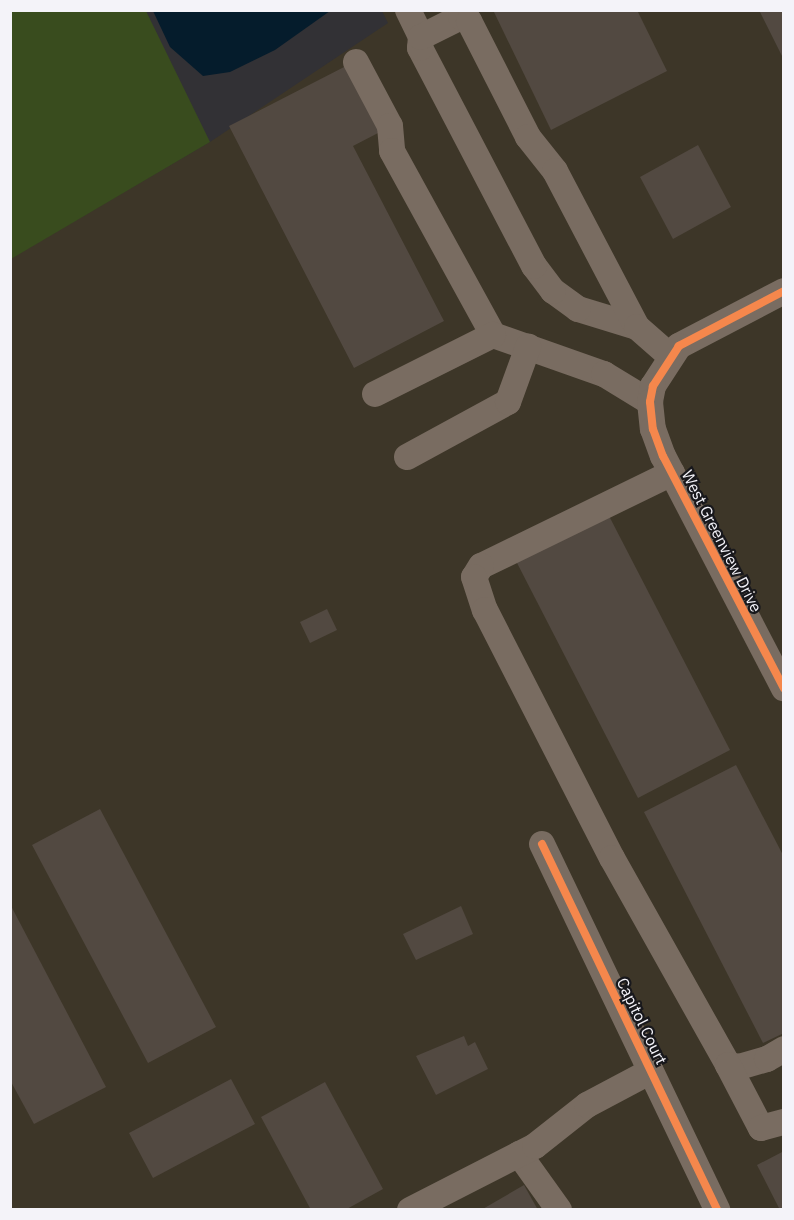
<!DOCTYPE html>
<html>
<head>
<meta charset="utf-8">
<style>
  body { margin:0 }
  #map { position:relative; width:794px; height:1220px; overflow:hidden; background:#323135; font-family:"IBM Plex Sans",sans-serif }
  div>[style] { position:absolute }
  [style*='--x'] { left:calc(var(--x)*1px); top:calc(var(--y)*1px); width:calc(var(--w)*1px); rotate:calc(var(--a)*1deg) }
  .industrial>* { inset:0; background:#3d3628 }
  .green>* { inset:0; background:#394c1e }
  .water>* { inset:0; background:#051c2c }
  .building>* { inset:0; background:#524941 }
  .minor>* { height:26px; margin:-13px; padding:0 13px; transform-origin:13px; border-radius:13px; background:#796c61 }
  .cycleway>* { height:8px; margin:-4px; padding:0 4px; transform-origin:4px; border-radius:4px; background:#f5874c }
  span { translate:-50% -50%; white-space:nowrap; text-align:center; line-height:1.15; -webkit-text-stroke:4.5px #18181c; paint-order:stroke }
  .street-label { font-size:16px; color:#f4f3f9 }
  .frame { position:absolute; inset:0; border:12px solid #f4f3f9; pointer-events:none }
</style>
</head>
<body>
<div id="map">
  <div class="industrial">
    <div style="clip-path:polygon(382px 11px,783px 11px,783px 1209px,11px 1209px,10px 259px,210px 142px,388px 23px)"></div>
  </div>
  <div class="green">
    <div style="clip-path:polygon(10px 11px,146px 11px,210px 142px,11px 259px)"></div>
  </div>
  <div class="water">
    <div style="clip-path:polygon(153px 11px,330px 11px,275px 50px,230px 72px,203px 76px,170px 47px)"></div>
  </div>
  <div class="building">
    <div style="clip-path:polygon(493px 10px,637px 10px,667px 71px,551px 130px)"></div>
    <div style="clip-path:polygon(759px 10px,784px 10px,784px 55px,782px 56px)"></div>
    <div style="clip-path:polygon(346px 66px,380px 132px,353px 146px,444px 321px,354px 368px,229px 126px)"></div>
    <div style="clip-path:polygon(698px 145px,731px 207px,673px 239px,640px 177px)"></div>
    <div style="clip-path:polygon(608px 514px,730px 750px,638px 798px,516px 561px)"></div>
    <div style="clip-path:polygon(327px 609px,337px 630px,310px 643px,300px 622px)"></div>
    <div style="clip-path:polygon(736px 765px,784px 857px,784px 1033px,763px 1043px,644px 812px)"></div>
    <div style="clip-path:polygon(100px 809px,216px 1027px,148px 1063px,32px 845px)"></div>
    <div style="clip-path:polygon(10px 904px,106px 1087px,34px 1124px,10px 1080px)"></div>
    <div style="clip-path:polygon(461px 906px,473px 934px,416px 960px,403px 934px)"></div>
    <div style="clip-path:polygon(464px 1036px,468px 1046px,475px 1042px,488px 1069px,436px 1095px,416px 1056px)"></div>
    <div style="clip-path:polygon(231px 1079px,255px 1124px,153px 1178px,129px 1133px)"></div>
    <div style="clip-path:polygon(325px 1082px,383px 1189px,345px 1210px,311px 1210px,261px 1117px)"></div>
    <div style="clip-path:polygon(784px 1151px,784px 1210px,780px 1210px,757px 1165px)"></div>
    <div style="clip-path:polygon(524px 1185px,538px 1210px,481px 1210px)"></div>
  </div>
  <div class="minor">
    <div style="--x:408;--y:10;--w:30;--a:64"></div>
    <div style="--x:356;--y:62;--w:72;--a:62"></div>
    <div style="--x:390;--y:126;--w:25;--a:85"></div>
    <div style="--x:392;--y:151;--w:210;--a:61.2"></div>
    <div style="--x:493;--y:335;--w:118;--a:19.4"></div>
    <div style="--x:604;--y:374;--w:54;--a:31.3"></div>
    <div style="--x:784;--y:291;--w:119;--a:152.4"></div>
    <div style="--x:679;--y:346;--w:48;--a:123"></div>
    <div style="--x:653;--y:386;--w:16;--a:101"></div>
    <div style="--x:650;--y:402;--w:27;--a:84"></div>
    <div style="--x:653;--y:429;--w:29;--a:70"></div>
    <div style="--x:663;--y:456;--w:262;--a:62.5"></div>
    <div style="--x:637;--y:327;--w:62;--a:-163"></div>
    <div style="--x:578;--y:309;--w:31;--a:-144"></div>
    <div style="--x:553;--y:291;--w:31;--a:-127"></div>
    <div style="--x:534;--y:266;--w:246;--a:-117.6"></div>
    <div style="--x:420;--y:48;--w:11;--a:-85"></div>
    <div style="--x:421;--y:37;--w:45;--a:-26.6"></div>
    <div style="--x:461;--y:17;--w:9;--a:27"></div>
    <div style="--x:469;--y:21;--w:130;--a:63"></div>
    <div style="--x:528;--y:137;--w:43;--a:51.5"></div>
    <div style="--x:555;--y:171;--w:176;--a:62.3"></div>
    <div style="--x:637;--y:327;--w:44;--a:41.3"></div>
    <div style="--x:375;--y:394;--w:132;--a:-26.6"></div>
    <div style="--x:407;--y:457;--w:115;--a:-28.6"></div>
    <div style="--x:508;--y:402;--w:59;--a:-70"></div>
    <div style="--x:672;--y:473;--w:212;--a:154"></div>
    <div style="--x:481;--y:566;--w:13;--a:122"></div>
    <div style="--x:474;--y:577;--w:35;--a:72"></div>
    <div style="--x:485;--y:610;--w:279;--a:62.9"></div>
    <div style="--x:612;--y:858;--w:237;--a:60.7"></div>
    <div style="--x:728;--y:1065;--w:11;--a:10"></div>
    <div style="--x:739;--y:1067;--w:29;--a:-16"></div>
    <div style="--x:767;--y:1059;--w:20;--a:-30"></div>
    <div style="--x:542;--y:844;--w:406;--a:64.4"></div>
    <div style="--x:728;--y:1065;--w:71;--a:62.4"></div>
    <div style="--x:761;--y:1128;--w:24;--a:-15"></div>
    <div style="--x:519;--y:1154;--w:69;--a:54.5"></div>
    <div style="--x:410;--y:1210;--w:140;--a:-27.1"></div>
    <div style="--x:535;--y:1146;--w:66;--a:-38.3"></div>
    <div style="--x:587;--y:1105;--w:72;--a:-28"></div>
  </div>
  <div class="cycleway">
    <div style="--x:784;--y:291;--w:119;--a:152.4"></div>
    <div style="--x:679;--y:346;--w:48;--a:123"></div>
    <div style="--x:653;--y:386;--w:16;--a:101"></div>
    <div style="--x:650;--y:402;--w:27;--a:84"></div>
    <div style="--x:653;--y:429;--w:29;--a:70"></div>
    <div style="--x:663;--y:456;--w:262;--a:62.5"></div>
    <div style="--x:542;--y:844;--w:406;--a:64.4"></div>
  </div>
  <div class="street-label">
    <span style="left:722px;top:541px;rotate:63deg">West Greenview Drive</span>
    <span style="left:642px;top:1021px;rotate:64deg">Capitol Court</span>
  </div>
  <div class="frame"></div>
</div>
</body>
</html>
